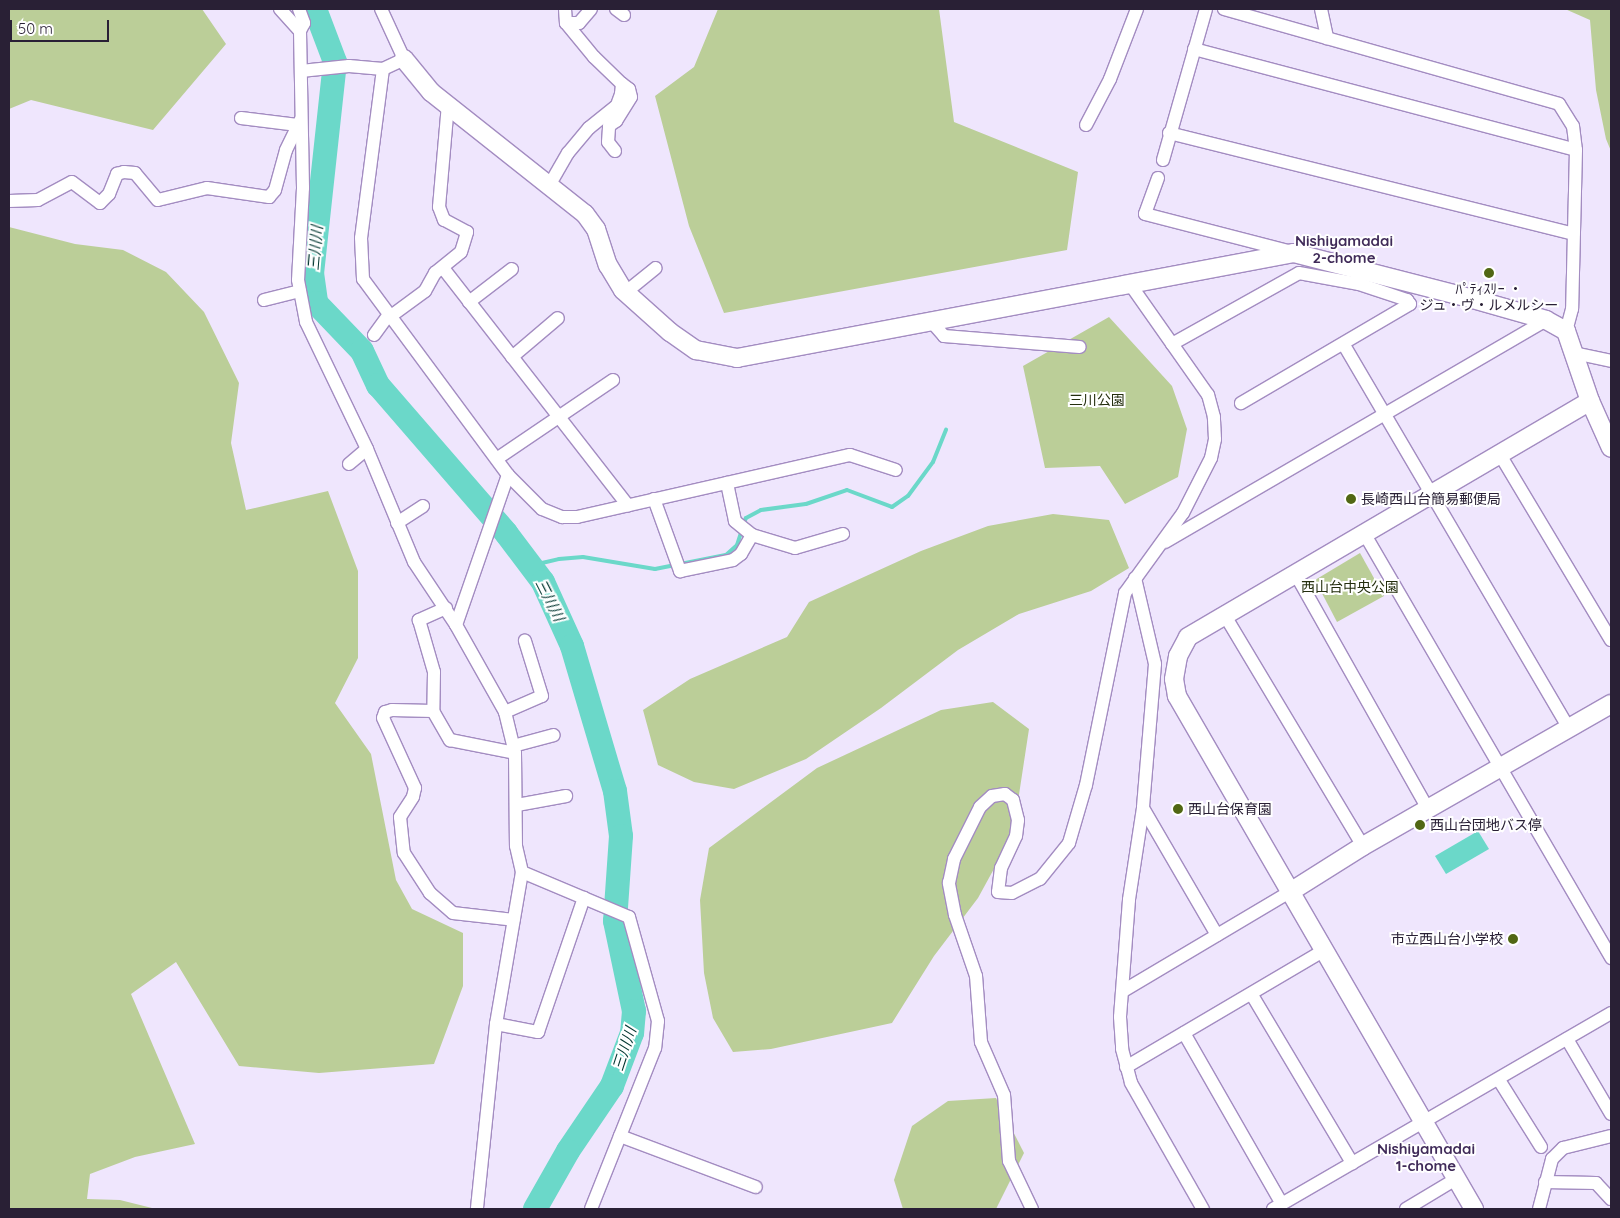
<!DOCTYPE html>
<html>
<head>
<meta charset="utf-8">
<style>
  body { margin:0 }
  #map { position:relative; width:1620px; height:1218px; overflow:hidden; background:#efe6fd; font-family:Quicksand,"Noto Sans JP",sans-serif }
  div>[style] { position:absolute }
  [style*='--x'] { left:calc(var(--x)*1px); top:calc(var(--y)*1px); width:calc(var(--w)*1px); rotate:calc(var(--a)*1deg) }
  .green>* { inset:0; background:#bbce98 }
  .water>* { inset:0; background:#6bd8c9 }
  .stream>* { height:4px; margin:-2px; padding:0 2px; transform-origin:2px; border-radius:2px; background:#6bd8c9 }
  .river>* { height:24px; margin:-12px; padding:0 12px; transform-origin:12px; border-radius:12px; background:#6bd8c9 }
  .roads { filter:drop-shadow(1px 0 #a38cc1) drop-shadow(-1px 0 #a38cc1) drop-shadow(0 1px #a38cc1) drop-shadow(0 -1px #a38cc1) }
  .street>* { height:12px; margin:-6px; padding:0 6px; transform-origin:6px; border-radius:6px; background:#fff }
  .secondary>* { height:18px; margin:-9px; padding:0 9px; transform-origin:9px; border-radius:9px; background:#fff }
  .dots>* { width:14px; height:14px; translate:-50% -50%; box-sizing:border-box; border:2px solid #fff; border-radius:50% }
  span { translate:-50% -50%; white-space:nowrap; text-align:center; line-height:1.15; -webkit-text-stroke:4px #fff; paint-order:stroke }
  .poi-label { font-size:14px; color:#292035 }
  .left { translate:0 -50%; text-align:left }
  .right { translate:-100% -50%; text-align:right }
  .park-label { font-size:14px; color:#242e0e }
  .neighbourhood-label { font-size:15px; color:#402b59; font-weight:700 }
  .water-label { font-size:15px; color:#00352f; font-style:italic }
  .frame { position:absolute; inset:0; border:10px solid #292035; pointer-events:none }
  .scale { position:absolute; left:10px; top:20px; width:99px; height:22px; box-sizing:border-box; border:2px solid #292035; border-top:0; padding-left:6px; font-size:15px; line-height:18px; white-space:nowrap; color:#292035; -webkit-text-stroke:4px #fff; paint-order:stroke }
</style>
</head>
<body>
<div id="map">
  <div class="green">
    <div style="clip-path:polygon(9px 9px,202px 9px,226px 44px,153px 130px,31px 100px,9px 109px)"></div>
    <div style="clip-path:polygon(718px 9px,939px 9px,954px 122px,1078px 172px,1067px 250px,724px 313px,689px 226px,655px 96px,694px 67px)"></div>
    <div style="clip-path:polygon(1565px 9px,1611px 9px,1611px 151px,1606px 139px,1596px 90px,1590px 20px)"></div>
    <div style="clip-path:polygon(9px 227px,75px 244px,123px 250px,166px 272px,204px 312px,239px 383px,231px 443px,246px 510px,328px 491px,358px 571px,358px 658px,335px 703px,371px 754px,396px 880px,412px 909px,463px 933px,463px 986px,434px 1064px,319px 1073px,239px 1066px,176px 962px,131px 994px,195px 1144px,135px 1157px,90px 1174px,87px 1199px,120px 1200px,156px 1209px,9px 1209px)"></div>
    <div style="clip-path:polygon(1109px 317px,1172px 386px,1187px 429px,1178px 477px,1125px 504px,1100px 466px,1045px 468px,1023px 366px)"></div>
    <div style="clip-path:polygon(1053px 514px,1109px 520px,1129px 568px,1091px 591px,1019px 614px,958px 650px,881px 708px,806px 759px,734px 789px,694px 782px,658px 765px,643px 710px,690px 679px,787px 637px,809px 602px,921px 551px,988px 526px)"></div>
    <div style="clip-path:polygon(1360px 553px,1384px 596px,1337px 622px,1315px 580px)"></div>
    <div style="clip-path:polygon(993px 702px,1029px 729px,1013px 834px,978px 898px,934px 956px,892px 1023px,771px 1049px,733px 1052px,713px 1018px,704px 973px,700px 900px,709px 848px,817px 768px,941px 710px)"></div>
    <div style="clip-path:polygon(996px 1098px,1024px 1153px,996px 1209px,903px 1209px,894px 1180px,912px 1126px,948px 1101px)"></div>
  </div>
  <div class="water">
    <div style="clip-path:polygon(1478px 831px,1489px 849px,1446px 874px,1435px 856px)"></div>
  </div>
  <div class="stream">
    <div style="--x:533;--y:570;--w:11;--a:-38"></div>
    <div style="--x:542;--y:563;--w:17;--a:-13"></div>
    <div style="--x:559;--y:559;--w:24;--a:-5"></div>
    <div style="--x:583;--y:557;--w:73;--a:9.5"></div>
    <div style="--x:655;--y:569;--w:72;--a:-11.2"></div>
    <div style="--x:726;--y:555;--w:15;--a:-42"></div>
    <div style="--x:737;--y:545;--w:28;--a:-72"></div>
    <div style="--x:746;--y:518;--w:17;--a:-28"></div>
    <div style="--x:761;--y:510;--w:45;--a:-7.6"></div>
    <div style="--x:806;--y:504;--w:43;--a:-18.9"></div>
    <div style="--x:847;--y:490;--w:48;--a:20.7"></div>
    <div style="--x:892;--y:507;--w:19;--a:-35"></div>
    <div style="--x:908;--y:496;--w:42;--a:-53.7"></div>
    <div style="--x:933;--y:462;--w:35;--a:-68"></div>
  </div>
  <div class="river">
    <div style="--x:315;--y:9;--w:57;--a:69.3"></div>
    <div style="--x:335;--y:62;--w:212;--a:96.2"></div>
    <div style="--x:312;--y:273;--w:30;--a:82"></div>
    <div style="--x:316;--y:303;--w:66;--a:46.2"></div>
    <div style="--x:362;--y:351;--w:38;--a:65"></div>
    <div style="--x:378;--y:385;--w:196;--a:49.1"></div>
    <div style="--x:506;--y:533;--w:61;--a:52.9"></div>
    <div style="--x:543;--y:582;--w:70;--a:65.6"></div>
    <div style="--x:572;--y:646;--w:151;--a:73.5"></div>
    <div style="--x:615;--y:791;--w:45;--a:82.4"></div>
    <div style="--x:621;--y:836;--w:85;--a:94"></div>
    <div style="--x:615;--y:921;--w:92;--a:78.1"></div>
    <div style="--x:634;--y:1011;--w:22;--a:95"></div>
    <div style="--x:632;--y:1033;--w:57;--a:110.7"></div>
    <div style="--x:612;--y:1086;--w:78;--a:124.1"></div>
    <div style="--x:568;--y:1151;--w:67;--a:119.6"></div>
  </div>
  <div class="roads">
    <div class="street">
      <div style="--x:280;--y:9;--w:30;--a:48"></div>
      <div style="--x:300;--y:31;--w:157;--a:88.9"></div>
      <div style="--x:303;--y:188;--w:92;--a:93.1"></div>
      <div style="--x:298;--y:280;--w:43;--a:79.2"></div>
      <div style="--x:306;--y:322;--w:141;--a:64.3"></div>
      <div style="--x:367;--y:449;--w:122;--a:67.4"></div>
      <div style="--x:414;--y:562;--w:76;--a:56.3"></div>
      <div style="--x:456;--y:625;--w:100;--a:60.6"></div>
      <div style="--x:505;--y:712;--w:42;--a:76.3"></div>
      <div style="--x:515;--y:753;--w:93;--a:89.4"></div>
      <div style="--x:516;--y:846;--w:27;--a:77"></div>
      <div style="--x:522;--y:872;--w:154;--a:99.7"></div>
      <div style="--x:496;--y:1024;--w:186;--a:95.9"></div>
      <div style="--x:299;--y:9;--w:15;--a:70"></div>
      <div style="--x:304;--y:23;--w:9;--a:117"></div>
      <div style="--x:565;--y:9;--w:14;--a:86"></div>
      <div style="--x:616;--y:9;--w:10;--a:37"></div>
      <div style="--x:1224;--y:9;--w:348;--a:15.8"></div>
      <div style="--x:1559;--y:104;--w:26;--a:58"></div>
      <div style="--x:1573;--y:126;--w:24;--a:83"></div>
      <div style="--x:1576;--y:150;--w:159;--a:91.4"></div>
      <div style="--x:1572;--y:309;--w:23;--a:105"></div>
      <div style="--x:1321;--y:9;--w:30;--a:78"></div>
      <div style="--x:1194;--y:49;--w:395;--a:14.8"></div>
      <div style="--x:383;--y:69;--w:170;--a:97.4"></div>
      <div style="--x:361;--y:238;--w:41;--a:87.2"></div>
      <div style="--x:363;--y:279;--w:244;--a:53.5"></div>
      <div style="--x:508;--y:475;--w:48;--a:45"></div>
      <div style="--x:542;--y:509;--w:22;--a:22"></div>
      <div style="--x:562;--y:517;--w:15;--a:0"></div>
      <div style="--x:577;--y:517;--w:280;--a:-12.8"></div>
      <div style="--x:850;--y:455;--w:48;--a:18.1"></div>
      <div style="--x:301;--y:71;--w:48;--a:-5.9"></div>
      <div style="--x:349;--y:66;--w:34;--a:5"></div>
      <div style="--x:383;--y:69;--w:23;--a:-25"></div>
      <div style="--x:404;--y:59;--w:55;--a:-114.7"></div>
      <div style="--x:241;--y:118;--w:57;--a:7"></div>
      <div style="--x:1086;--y:125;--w:52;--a:-62.4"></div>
      <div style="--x:1110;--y:79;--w:75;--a:-68.9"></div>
      <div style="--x:1169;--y:133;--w:417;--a:14"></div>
      <div style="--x:615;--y:151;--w:11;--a:-128"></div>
      <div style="--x:608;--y:142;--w:16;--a:-86"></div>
      <div style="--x:609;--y:126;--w:9;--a:-36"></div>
      <div style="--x:616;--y:121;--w:28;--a:-58"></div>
      <div style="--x:631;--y:97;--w:8;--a:-104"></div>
      <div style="--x:629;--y:89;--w:9;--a:-144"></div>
      <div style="--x:1163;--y:160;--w:157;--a:-74.1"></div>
      <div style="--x:1158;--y:178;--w:38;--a:110"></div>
      <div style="--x:1145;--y:214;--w:152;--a:14.5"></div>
      <div style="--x:550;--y:184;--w:36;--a:-60"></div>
      <div style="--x:568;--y:153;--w:33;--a:-50"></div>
      <div style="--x:589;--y:128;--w:36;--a:-39"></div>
      <div style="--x:617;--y:105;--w:12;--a:-70"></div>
      <div style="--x:621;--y:94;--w:10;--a:-84"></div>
      <div style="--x:622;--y:84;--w:39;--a:-136"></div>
      <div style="--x:594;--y:57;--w:44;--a:-129.5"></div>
      <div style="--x:566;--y:23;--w:13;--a:0"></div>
      <div style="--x:579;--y:23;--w:18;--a:-49"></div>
      <div style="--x:9;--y:201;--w:29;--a:-2"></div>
      <div style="--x:38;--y:200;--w:38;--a:-28"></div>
      <div style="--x:72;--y:182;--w:35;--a:37"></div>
      <div style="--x:100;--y:203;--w:13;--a:-45"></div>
      <div style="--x:109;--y:194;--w:22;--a:-68"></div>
      <div style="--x:117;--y:174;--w:7;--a:-16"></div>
      <div style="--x:124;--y:172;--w:11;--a:5"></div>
      <div style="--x:135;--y:173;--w:35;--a:50"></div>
      <div style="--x:158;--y:200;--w:50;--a:-13.8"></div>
      <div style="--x:207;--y:188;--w:63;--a:8.3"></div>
      <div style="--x:269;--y:197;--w:9;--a:-49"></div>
      <div style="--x:275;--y:190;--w:41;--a:-74.6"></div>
      <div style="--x:286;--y:150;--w:34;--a:-64"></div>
      <div style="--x:443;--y:268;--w:301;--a:52.1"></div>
      <div style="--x:626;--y:292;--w:38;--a:-39"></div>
      <div style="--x:264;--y:300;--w:37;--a:-14"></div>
      <div style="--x:469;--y:302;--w:54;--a:-37.5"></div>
      <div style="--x:391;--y:316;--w:42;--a:-36.3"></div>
      <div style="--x:425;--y:291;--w:21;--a:-61"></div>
      <div style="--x:435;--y:273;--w:33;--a:-39"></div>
      <div style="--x:461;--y:252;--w:21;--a:-73"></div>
      <div style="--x:467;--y:232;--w:26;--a:-152"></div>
      <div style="--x:444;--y:220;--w:14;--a:-111"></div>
      <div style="--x:439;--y:207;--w:103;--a:-85"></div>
      <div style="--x:931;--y:321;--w:20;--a:49"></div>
      <div style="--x:944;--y:336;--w:136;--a:4.6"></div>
      <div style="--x:374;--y:335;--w:26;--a:-54"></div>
      <div style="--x:1172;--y:344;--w:145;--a:-29.2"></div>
      <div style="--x:1299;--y:273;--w:61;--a:10.4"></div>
      <div style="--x:1359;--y:284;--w:51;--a:18.4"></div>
      <div style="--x:1407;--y:300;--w:5;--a:53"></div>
      <div style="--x:1410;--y:304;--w:196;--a:149.6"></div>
      <div style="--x:1344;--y:345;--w:444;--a:59.6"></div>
      <div style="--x:1574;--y:353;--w:38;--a:12"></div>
      <div style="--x:512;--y:357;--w:60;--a:-40.3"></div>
      <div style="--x:1499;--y:453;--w:218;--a:59.1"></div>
      <div style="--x:498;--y:458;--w:139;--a:-34.1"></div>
      <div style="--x:349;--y:464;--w:23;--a:-40"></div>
      <div style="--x:654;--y:499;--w:77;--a:70.1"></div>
      <div style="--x:680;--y:571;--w:54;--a:-11.7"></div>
      <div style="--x:733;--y:560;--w:10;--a:-37"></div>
      <div style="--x:741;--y:554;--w:22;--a:-60"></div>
      <div style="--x:752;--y:535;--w:22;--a:-141"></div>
      <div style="--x:735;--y:521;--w:39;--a:-102"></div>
      <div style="--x:397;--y:523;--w:31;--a:-33"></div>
      <div style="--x:1364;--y:533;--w:492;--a:59.8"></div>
      <div style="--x:752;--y:535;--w:45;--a:16.8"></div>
      <div style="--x:795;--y:548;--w:50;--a:-16.3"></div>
      <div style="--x:1165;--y:542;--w:441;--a:-30.2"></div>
      <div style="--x:1295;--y:573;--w:271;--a:60.6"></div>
      <div style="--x:1135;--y:578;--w:88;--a:76.9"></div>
      <div style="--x:1155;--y:664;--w:144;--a:94.8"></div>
      <div style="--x:1143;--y:808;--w:93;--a:98.7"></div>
      <div style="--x:1129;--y:900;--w:117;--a:94.4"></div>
      <div style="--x:1120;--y:1017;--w:32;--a:86"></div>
      <div style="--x:1122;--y:1049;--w:35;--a:75"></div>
      <div style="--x:1131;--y:1083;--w:145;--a:60.3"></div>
      <div style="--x:446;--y:608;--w:30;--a:156"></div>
      <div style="--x:419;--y:620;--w:54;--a:73.9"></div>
      <div style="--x:434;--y:672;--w:39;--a:91"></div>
      <div style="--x:433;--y:711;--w:34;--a:60"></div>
      <div style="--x:450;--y:740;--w:66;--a:11.3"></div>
      <div style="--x:1224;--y:614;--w:270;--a:59.1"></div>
      <div style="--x:456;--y:625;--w:159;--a:-70.9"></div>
      <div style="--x:433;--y:711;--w:41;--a:-178.6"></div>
      <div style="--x:392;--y:710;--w:7;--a:164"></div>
      <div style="--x:385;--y:712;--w:6;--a:108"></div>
      <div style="--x:383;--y:718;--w:77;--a:65.4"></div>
      <div style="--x:415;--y:788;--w:9;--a:103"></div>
      <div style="--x:413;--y:797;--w:24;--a:123"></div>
      <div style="--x:400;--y:817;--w:36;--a:84"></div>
      <div style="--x:404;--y:853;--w:48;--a:57"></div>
      <div style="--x:430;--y:893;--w:30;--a:41"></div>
      <div style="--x:453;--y:913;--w:61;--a:6.5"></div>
      <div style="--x:505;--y:712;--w:40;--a:-23.4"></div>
      <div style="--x:542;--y:696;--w:58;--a:-107.2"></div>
      <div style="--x:513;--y:746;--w:42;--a:-15"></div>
      <div style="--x:517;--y:805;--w:50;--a:-10.4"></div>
      <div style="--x:1143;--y:808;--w:147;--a:59.8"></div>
      <div style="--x:522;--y:872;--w:116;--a:22.8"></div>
      <div style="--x:629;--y:917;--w:108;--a:74.4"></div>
      <div style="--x:658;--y:1021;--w:27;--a:96"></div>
      <div style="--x:655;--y:1048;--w:173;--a:111.7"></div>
      <div style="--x:1123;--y:991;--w:194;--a:-30.7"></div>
      <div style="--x:1252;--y:995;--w:196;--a:59.2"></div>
      <div style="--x:496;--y:1024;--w:43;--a:10.8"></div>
      <div style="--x:538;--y:1032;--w:142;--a:-71.1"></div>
      <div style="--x:1184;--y:1033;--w:197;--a:60.2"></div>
      <div style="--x:1567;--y:1039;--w:87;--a:59.6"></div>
      <div style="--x:1126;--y:1067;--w:231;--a:-30.5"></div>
      <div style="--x:1499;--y:1080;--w:79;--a:57.9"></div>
      <div style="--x:620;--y:1136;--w:145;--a:20.6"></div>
      <div style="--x:1545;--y:1182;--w:51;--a:1.1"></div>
      <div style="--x:1596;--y:1183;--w:22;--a:47"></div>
      <div style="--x:1032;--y:1209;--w:53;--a:-115.6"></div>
      <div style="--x:1009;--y:1161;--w:66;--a:-94.3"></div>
      <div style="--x:1004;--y:1095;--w:58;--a:-113.5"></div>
      <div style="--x:981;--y:1042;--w:66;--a:-94.3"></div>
      <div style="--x:976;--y:976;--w:65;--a:-109"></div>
      <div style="--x:955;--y:915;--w:33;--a:-101"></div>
      <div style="--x:949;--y:883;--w:25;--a:-78"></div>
      <div style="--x:954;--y:859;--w:58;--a:-63.4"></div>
      <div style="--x:980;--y:807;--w:16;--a:-43"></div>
      <div style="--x:992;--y:796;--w:13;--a:-9"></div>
      <div style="--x:1005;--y:794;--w:10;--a:37"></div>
      <div style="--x:1013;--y:800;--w:21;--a:76"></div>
      <div style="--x:1018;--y:820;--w:16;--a:97"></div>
      <div style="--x:1016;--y:836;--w:35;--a:115"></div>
      <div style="--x:1001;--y:868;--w:24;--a:97"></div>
      <div style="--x:998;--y:892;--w:14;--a:4"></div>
      <div style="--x:1012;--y:893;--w:31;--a:-27"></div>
      <div style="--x:1040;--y:879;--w:46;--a:-51.1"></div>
      <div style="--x:1069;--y:843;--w:60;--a:-73.7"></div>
      <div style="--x:1086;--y:785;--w:196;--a:-78.5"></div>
      <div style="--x:1125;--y:593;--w:99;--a:-54.1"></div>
      <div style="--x:1183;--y:513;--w:62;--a:-63"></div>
      <div style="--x:1211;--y:458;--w:19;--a:-78"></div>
      <div style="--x:1215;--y:439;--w:22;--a:-93"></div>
      <div style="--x:1214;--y:417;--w:23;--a:-105"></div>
      <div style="--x:1208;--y:395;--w:136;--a:-125.1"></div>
      <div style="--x:1273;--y:1209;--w:391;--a:-30.1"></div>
      <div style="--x:1406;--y:1209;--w:58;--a:-31"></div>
      <div style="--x:1539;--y:1209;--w:52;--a:-75.4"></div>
      <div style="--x:1552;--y:1159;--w:16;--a:-45"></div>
      <div style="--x:1563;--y:1148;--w:49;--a:-14"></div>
    </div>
    <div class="secondary">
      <div style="--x:404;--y:59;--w:43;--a:50.7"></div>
      <div style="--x:431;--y:92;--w:196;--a:38.4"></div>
      <div style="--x:585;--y:214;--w:19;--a:54"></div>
      <div style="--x:596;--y:229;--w:38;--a:72"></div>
      <div style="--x:608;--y:265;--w:29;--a:59"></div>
      <div style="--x:623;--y:290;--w:63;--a:41.8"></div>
      <div style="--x:670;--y:332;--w:32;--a:35"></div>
      <div style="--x:696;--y:350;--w:42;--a:11"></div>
      <div style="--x:737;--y:358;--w:567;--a:-10.68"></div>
      <div style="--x:1294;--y:253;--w:185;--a:14.4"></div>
      <div style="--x:1473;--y:299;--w:76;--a:16"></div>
      <div style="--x:1546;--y:320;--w:23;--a:29"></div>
      <div style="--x:1566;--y:331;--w:74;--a:71.1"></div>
      <div style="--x:1590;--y:401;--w:51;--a:65.9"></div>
      <div style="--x:1290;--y:892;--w:86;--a:-32.2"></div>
      <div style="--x:1363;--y:846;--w:286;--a:-29.8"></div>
      <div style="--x:1474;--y:1209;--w:593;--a:-120.07"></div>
      <div style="--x:1177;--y:696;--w:17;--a:-100"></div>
      <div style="--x:1174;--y:679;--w:23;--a:-80"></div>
      <div style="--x:1178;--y:656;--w:21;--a:-62"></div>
      <div style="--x:1188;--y:637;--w:466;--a:-30.4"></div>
    </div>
  </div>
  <div class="dots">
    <div style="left:1489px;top:273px;background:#516714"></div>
    <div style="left:1351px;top:499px;background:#516714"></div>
    <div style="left:1178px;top:809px;background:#516714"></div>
    <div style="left:1420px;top:825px;background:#516714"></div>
    <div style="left:1513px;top:939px;background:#516714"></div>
  </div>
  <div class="poi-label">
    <span style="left:1489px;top:297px">ﾊﾟﾃｨｽﾘｰ ・<br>ジュ・ヴ・ルメルシー</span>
    <span class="left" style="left:1361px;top:499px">長崎西山台簡易郵便局</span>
    <span class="left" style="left:1188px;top:809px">西山台保育園</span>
    <span class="left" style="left:1430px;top:825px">西山台団地バス停</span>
    <span class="right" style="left:1503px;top:939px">市立西山台小学校</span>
  </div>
  <div class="park-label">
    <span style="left:1097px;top:400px">三川公園</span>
    <span style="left:1350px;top:587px">西山台中央公園</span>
  </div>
  <div class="neighbourhood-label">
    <span style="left:1344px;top:249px">Nishiyamadai<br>2-chome</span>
    <span style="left:1426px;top:1157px">Nishiyamadai<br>1-chome</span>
  </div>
  <div class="water-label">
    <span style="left:315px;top:248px;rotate:-85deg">三川川</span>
    <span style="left:550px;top:600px;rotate:63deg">三川川</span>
    <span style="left:624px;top:1049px;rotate:-72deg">三川川</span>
  </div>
  <div class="frame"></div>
  <div class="scale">50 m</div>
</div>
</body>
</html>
